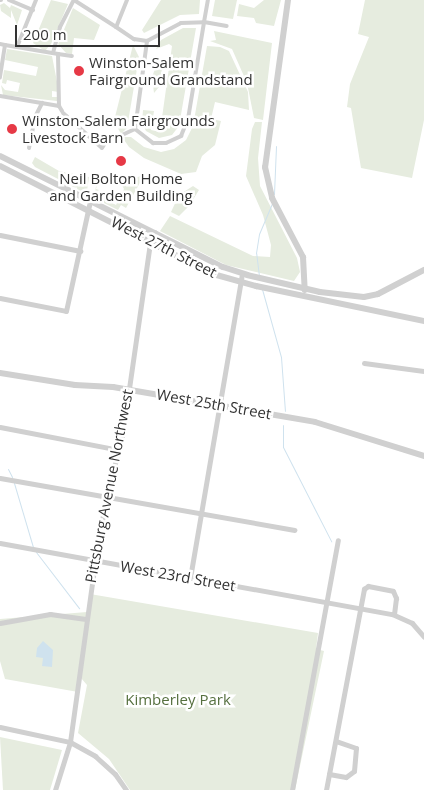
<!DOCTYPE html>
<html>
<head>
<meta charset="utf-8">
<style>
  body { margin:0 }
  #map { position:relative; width:424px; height:790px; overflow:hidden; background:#fff; font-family:"Open Sans",sans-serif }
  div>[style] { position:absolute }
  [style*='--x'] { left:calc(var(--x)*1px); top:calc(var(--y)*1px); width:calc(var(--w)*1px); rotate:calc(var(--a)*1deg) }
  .green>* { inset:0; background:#e6ecdf }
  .water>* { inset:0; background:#cfe2ee }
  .stream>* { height:1px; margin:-0.5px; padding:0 0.5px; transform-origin:0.5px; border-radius:0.5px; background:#cfe2ee }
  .pedestrian>* { height:4px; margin:-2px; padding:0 2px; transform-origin:2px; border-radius:2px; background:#d0d0d0 }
  .minor>* { height:5px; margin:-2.5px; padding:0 2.5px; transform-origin:2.5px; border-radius:2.5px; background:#d0d0d0 }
  .tertiary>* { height:6px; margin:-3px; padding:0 3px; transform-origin:3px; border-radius:3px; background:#d0d0d0 }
  .dots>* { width:14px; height:14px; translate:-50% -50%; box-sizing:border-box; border:2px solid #fff; border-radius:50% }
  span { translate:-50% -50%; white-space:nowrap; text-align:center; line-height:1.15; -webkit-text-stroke:5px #fff; paint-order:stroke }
  .poi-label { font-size:15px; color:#333 }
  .left { translate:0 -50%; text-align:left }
  .street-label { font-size:15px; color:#333 }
  .park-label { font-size:15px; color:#56703f }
  .scale { position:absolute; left:15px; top:25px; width:145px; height:22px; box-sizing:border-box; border:2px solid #333; border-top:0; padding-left:6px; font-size:15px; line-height:18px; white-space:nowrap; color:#333; -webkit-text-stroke:4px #fff; paint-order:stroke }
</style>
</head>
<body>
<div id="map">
  <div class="green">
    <div style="clip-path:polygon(51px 0,68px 4px,51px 44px,45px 51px,33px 43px)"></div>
    <div style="clip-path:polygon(161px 0,200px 0,199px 14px,180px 15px,144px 33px,142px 30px)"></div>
    <div style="clip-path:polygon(215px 0,237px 0,233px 19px,212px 16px)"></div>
    <div style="clip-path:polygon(264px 0,281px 0,274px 26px,256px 23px,254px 18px,237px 16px,239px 4px,254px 8px)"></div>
    <div style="clip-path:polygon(365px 0,424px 0,424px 120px,412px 178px,361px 168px,351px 108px,347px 107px,350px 84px,369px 37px,358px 34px)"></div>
    <div style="clip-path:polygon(4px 3px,10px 8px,11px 5px,22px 10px,17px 25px,11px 10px,11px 18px,1px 11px,0 5px)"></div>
    <div style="clip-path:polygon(73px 8px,100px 25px,94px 40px,74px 38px,72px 54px,66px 53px,58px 44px)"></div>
    <div style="clip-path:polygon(183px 28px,196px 28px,179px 126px,172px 135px,159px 138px,146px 131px,142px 123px,143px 110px,154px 111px,151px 130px,160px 132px,172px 46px,169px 44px,156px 49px,161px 40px)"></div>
    <div style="clip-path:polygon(214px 31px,272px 43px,263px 120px,254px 118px,247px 83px,232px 49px,210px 41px,216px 40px)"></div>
    <div style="clip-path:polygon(133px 45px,139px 57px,127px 128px,121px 134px,114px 121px)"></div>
    <div style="clip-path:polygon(207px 46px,220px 47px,229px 51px,248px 92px,249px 110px,215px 102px,211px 119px,221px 121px,215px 145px,202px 156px,196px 172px,181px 174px,144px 158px,129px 147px,122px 137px,131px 137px,144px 147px,161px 152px,174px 149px,186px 140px,193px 126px)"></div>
    <div style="clip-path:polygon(7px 49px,52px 56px,59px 92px,52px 91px,52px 97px,58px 97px,57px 101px,3px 95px,1px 85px,5px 90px,18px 92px,20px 83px,7px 80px,6px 84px,2px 83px,4px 70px,36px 76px,38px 67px,5px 60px)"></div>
    <div style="clip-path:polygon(159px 58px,164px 60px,163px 66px,159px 87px,154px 93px,152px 77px)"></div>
    <div style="clip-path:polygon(255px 122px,262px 122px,258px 158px,260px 186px,297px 258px,300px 272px,294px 281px,226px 265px,160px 231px,170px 216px,253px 256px,270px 257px,271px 245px,263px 215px,246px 176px,252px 129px)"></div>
    <div style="clip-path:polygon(35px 157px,59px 171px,89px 177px,87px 191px,83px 192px,35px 167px,32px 163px)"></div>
    <div style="clip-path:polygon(98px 175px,103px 177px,99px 177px,96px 189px,99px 190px,98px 195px,116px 205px,124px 189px,122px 185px,140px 176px,154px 179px,151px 184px,142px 179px,126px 208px,121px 205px,118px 210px,94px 198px)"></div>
    <div style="clip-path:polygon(193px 186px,199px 190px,189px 206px,179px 216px,171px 212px,179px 195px)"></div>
    <div style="clip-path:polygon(90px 594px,318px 633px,316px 649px,324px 651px,295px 790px,130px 790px,109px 759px,78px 733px,87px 685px,81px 678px,78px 692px,5px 679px,0 661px,0 619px,87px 612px)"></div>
    <div style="clip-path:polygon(0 737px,62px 750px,50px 790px,3px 790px)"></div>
  </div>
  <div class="water">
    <div style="clip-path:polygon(43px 641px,53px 650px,52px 667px,42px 666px,43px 658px,36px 657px,37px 648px)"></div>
  </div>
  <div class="stream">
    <div style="--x:274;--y:194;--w:48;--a:-87.6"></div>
    <div style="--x:259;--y:276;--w:23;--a:-97"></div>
    <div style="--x:256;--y:253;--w:19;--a:-81"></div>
    <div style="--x:259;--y:234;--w:34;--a:-67"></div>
    <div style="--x:262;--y:289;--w:71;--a:74.4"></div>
    <div style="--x:281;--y:357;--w:54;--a:85.8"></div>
    <div style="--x:283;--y:425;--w:22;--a:90"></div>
    <div style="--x:283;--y:447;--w:106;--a:62.9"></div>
    <div style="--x:8;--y:469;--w:9;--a:63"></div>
    <div style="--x:14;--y:483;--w:67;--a:73.5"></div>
    <div style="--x:36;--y:552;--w:71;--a:52.5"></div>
  </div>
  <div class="pedestrian">
    <div style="--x:0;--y:0;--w:1;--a:0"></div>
    <div style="--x:9;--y:0;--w:26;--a:23"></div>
    <div style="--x:74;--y:0;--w:50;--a:32.7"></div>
    <div style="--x:127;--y:0;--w:29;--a:112"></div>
    <div style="--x:116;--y:27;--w:22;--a:34"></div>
    <div style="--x:134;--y:39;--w:13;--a:9"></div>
    <div style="--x:147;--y:41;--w:38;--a:-28"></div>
    <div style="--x:181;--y:23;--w:23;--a:-2"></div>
    <div style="--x:204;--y:22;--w:22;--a:-80"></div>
    <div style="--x:0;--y:44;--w:5;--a:11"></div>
    <div style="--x:5;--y:45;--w:33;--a:99"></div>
    <div style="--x:5;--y:45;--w:54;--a:9.6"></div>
    <div style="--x:58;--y:54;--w:52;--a:88.9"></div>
    <div style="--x:17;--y:47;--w:51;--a:-68"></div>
    <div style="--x:53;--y:53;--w:27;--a:-75"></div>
    <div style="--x:60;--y:27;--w:30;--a:-63"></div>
    <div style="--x:58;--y:54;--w:14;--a:8"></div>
    <div style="--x:0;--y:96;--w:60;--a:9.6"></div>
    <div style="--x:59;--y:106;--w:6;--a:59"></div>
    <div style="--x:63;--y:113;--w:52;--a:41.9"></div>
    <div style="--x:102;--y:148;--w:6;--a:-59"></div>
    <div style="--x:105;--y:143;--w:33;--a:-25"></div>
    <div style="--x:135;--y:129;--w:89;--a:-82.2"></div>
    <div style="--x:66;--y:116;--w:8;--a:90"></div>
    <div style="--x:66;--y:124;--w:9;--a:-27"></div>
    <div style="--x:135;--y:129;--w:23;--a:38"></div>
    <div style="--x:153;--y:143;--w:13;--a:0"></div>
    <div style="--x:166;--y:143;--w:17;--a:-25"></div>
    <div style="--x:181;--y:136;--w:18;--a:-68"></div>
    <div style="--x:188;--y:119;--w:98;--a:-80.6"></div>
    <div style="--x:204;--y:22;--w:23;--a:10"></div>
    <div style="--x:29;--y:148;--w:32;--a:-79"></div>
    <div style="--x:35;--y:117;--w:16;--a:-63"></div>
  </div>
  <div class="minor">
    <div style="--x:0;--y:235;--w:82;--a:11.3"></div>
    <div style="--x:0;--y:298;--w:67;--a:11.1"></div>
    <div style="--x:66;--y:311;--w:113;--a:-77.7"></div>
    <div style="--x:364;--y:363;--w:61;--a:7.6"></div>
    <div style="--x:0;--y:427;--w:121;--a:10.9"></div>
    <div style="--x:0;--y:478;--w:299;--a:10"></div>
    <div style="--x:0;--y:543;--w:398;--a:10.3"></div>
    <div style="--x:392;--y:614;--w:22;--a:24"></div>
    <div style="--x:412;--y:623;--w:18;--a:49"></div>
    <div style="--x:190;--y:578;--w:309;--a:-80.3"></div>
    <div style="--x:0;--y:623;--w:51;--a:-10.2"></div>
    <div style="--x:50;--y:614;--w:36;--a:8"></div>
    <div style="--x:0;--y:727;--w:72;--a:12.1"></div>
    <div style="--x:70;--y:742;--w:29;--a:29"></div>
    <div style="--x:95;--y:756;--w:27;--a:42"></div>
    <div style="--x:115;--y:774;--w:19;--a:55"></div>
    <div style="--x:329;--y:774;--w:17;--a:10"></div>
    <div style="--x:346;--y:777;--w:10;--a:-37"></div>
    <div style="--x:354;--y:771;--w:23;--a:-85"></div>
    <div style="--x:356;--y:748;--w:21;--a:-161"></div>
    <div style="--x:55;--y:790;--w:50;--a:-72.6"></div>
    <div style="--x:70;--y:742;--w:183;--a:-82.1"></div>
    <div style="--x:95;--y:561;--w:65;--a:-80.2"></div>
    <div style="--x:106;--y:497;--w:62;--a:-75.1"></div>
    <div style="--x:122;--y:437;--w:197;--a:-81.8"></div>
    <div style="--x:150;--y:242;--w:11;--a:-63"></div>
    <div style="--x:292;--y:790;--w:254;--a:-79.6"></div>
    <div style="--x:326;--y:790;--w:205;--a:-79.3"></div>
    <div style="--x:364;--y:589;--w:5;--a:-37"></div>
    <div style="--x:368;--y:586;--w:25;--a:11"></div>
    <div style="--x:393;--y:591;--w:8;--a:67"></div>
    <div style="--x:396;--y:598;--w:16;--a:97"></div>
  </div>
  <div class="tertiary">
    <div style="--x:288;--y:0;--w:169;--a:97.8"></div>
    <div style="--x:265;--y:167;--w:32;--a:77"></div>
    <div style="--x:272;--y:198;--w:67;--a:62.3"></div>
    <div style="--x:303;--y:257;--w:33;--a:87"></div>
    <div style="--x:0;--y:156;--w:249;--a:26.5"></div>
    <div style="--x:223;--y:267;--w:25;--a:18"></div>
    <div style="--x:247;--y:275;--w:75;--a:13.1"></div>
    <div style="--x:320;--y:292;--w:44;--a:6.5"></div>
    <div style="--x:364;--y:297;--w:14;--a:-12"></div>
    <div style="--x:378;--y:294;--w:52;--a:-27.6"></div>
    <div style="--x:0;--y:166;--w:239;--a:26.9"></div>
    <div style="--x:213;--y:274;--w:45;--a:15.6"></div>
    <div style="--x:256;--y:286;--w:172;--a:11.8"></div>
    <div style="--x:0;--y:373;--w:76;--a:9.1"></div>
    <div style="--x:75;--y:385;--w:38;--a:3"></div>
    <div style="--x:113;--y:387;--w:205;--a:9.8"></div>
    <div style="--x:315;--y:422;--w:114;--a:17.3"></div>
  </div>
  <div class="dots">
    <div style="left:79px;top:71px;background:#e63946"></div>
    <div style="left:12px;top:129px;background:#e63946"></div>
    <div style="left:121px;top:161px;background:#e63946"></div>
  </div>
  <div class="poi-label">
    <span class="left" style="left:89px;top:71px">Winston-Salem<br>Fairground Grandstand</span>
    <span class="left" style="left:22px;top:129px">Winston-Salem Fairgrounds<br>Livestock Barn</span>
    <span style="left:121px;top:187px">Neil Bolton Home<br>and Garden Building</span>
  </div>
  <div class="street-label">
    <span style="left:164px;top:247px;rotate:27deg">West 27th Street</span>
    <span style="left:214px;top:404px;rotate:10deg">West 25th Street</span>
    <span style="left:109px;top:486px;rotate:-79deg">Pittsburg Avenue Northwest</span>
    <span style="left:178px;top:576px;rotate:10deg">West 23rd Street</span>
  </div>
  <div class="park-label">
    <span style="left:178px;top:700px">Kimberley Park</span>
  </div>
  <div class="scale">200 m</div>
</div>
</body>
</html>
